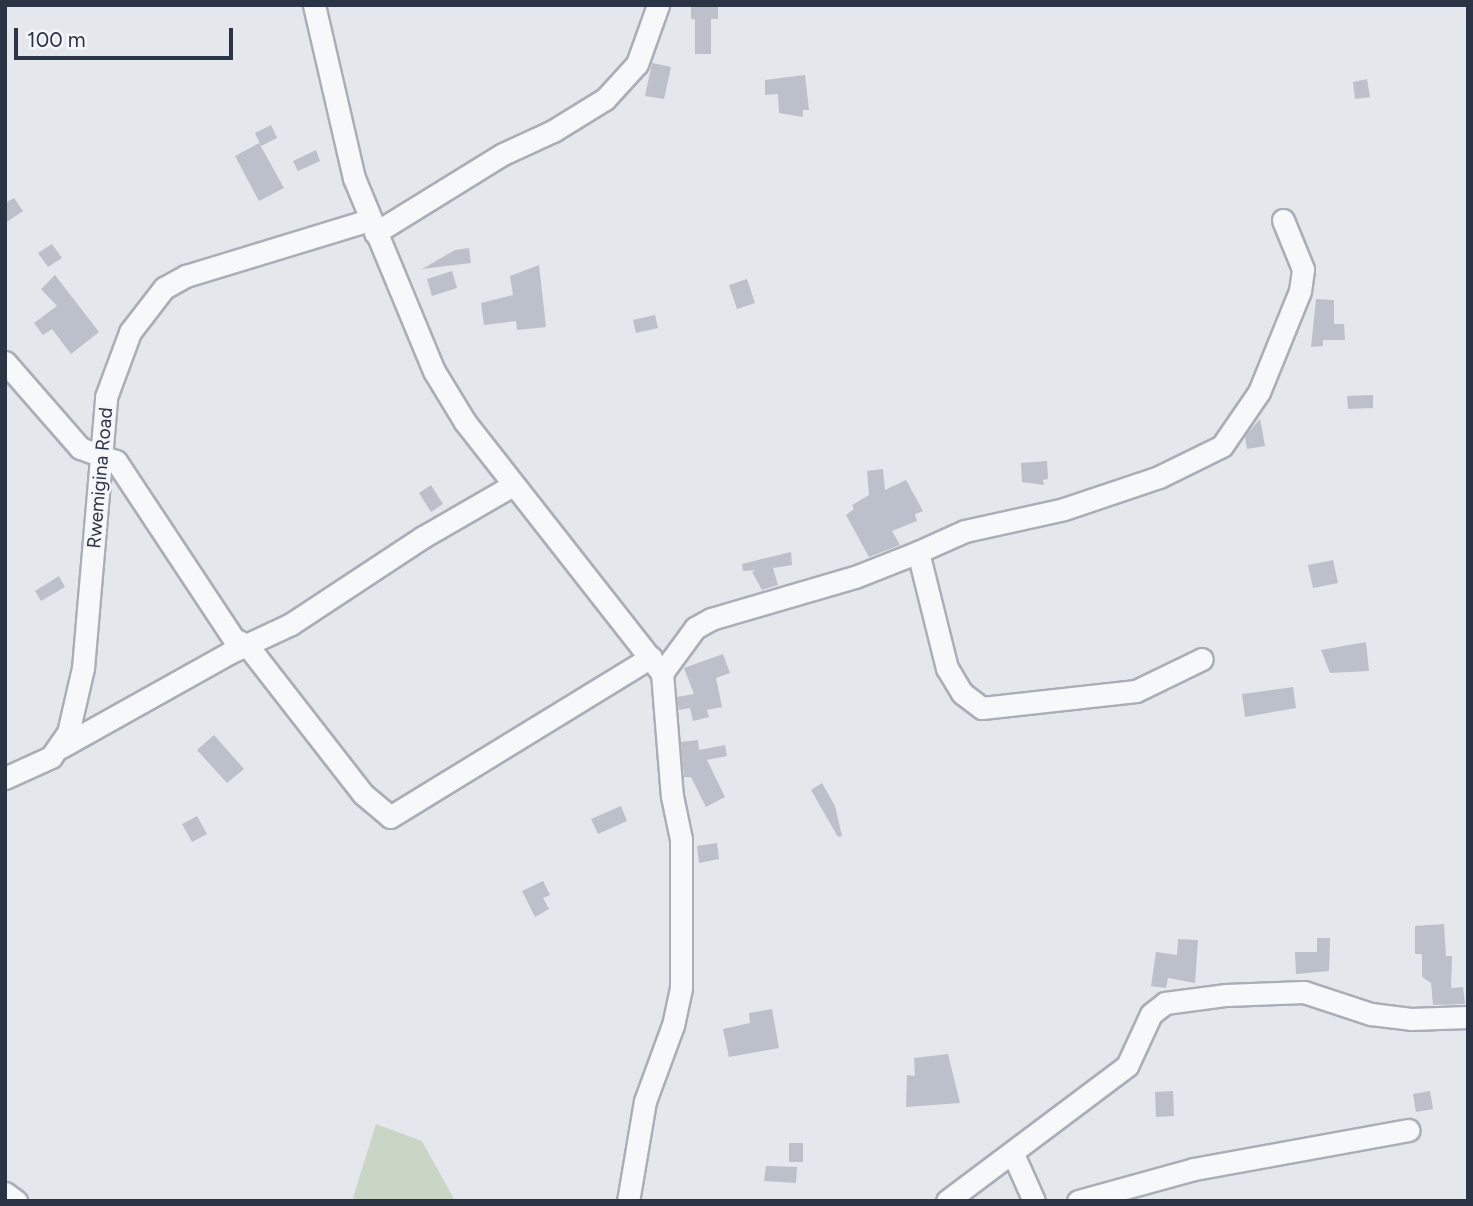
<!DOCTYPE html>
<html>
<head>
<meta charset="utf-8">
<style>
  body { margin:0 }
  #map { position:relative; width:1473px; height:1206px; overflow:hidden; background:#e4e7ec; font-family:Figtree,sans-serif }
  div>[style] { position:absolute }
  [style*='--x'] { left:calc(var(--x)*1px); top:calc(var(--y)*1px); width:calc(var(--w)*1px); rotate:calc(var(--a)*1deg) }
  .green>* { inset:0; background:#c9d6c5 }
  .building>* { inset:0; background:#bbc0ca }
  .roads { filter:drop-shadow(2px 0 #a9aeb7) drop-shadow(-2px 0 #a9aeb7) drop-shadow(0 2px #a9aeb7) drop-shadow(0 -2px #a9aeb7) }
  .minor>* { height:21px; margin:-10.5px; padding:0 10.5px; transform-origin:10.5px; border-radius:10.5px; background:#f7f8fa }
  span { translate:-50% -50%; white-space:nowrap; text-align:center; line-height:1.15; -webkit-text-stroke:5px #f4f6f9; paint-order:stroke }
  .street-label { font-size:19px; color:#2b3445 }
  .frame { position:absolute; inset:0; border:7px solid #2b3445; pointer-events:none }
  .scale { position:absolute; left:14px; top:28px; width:219px; height:32px; box-sizing:border-box; border:4px solid #2b3445; border-top:0; padding-left:9px; font-size:21px; line-height:24px; white-space:nowrap; color:#2b3445; -webkit-text-stroke:5px #f4f6f9; paint-order:stroke }
</style>
</head>
<body>
<div id="map">
  <div class="green">
    <div style="clip-path:polygon(376px 1124px,422px 1141px,455px 1201px,352px 1201px)"></div>
  </div>
  <div class="building">
    <div style="clip-path:polygon(718px 6px,718px 19px,711px 19px,711px 54px,695px 54px,695px 19px,691px 19px,691px 7px)"></div>
    <div style="clip-path:polygon(652px 63px,671px 67px,664px 99px,645px 96px)"></div>
    <div style="clip-path:polygon(805px 75px,809px 110px,803px 110px,803px 117px,779px 113px,778px 94px,765px 95px,765px 80px)"></div>
    <div style="clip-path:polygon(1367px 79px,1370px 97px,1355px 99px,1353px 82px)"></div>
    <div style="clip-path:polygon(271px 125px,277px 138px,261px 146px,255px 133px)"></div>
    <div style="clip-path:polygon(259px 143px,284px 188px,259px 201px,235px 156px)"></div>
    <div style="clip-path:polygon(316px 150px,320px 161px,298px 171px,293px 161px)"></div>
    <div style="clip-path:polygon(14px 198px,23px 211px,5px 223px,5px 203px)"></div>
    <div style="clip-path:polygon(52px 244px,62px 258px,48px 267px,38px 253px)"></div>
    <div style="clip-path:polygon(469px 248px,471px 263px,422px 269px,455px 250px)"></div>
    <div style="clip-path:polygon(539px 265px,546px 327px,517px 330px,516px 321px,484px 325px,481px 303px,513px 295px,510px 276px)"></div>
    <div style="clip-path:polygon(452px 271px,457px 288px,432px 296px,427px 279px)"></div>
    <div style="clip-path:polygon(55px 275px,99px 332px,71px 354px,52px 329px,43px 335px,34px 323px,57px 306px,41px 289px)"></div>
    <div style="clip-path:polygon(747px 279px,755px 303px,737px 309px,729px 285px)"></div>
    <div style="clip-path:polygon(1316px 299px,1334px 300px,1334px 324px,1344px 324px,1345px 340px,1323px 340px,1323px 346px,1311px 347px)"></div>
    <div style="clip-path:polygon(655px 315px,658px 328px,636px 333px,633px 320px)"></div>
    <div style="clip-path:polygon(1373px 395px,1373px 408px,1348px 409px,1347px 396px)"></div>
    <div style="clip-path:polygon(1260px 419px,1265px 446px,1247px 449px,1245px 436px)"></div>
    <div style="clip-path:polygon(1047px 461px,1048px 479px,1043px 480px,1044px 485px,1022px 482px,1021px 463px)"></div>
    <div style="clip-path:polygon(883px 469px,885px 490px,906px 480px,923px 511px,915px 514px,917px 521px,892px 531px,900px 545px,869px 557px,846px 515px,854px 509px,852px 505px,869px 495px,867px 471px)"></div>
    <div style="clip-path:polygon(431px 485px,443px 504px,431px 512px,419px 493px)"></div>
    <div style="clip-path:polygon(791px 552px,792px 565px,773px 568px,778px 585px,762px 590px,752px 572px,756px 570px,743px 571px,742px 564px)"></div>
    <div style="clip-path:polygon(1333px 560px,1338px 583px,1313px 588px,1308px 565px)"></div>
    <div style="clip-path:polygon(59px 576px,65px 587px,41px 601px,35px 591px)"></div>
    <div style="clip-path:polygon(1366px 642px,1369px 671px,1330px 673px,1321px 650px)"></div>
    <div style="clip-path:polygon(723px 654px,730px 673px,716px 678px,722px 707px,707px 710px,709px 717px,693px 721px,690px 708px,679px 710px,678px 704px,677px 697px,694px 694px,684px 668px)"></div>
    <div style="clip-path:polygon(1293px 687px,1296px 708px,1245px 717px,1242px 694px)"></div>
    <div style="clip-path:polygon(214px 735px,244px 769px,227px 783px,197px 750px)"></div>
    <div style="clip-path:polygon(698px 740px,699px 750px,725px 745px,727px 756px,707px 760px,725px 797px,706px 807px,691px 777px,684px 777px,681px 742px)"></div>
    <div style="clip-path:polygon(822px 783px,835px 806px,842px 836px,838px 837px,811px 790px)"></div>
    <div style="clip-path:polygon(621px 806px,627px 821px,598px 834px,591px 819px)"></div>
    <div style="clip-path:polygon(197px 816px,207px 834px,192px 842px,182px 824px)"></div>
    <div style="clip-path:polygon(717px 843px,719px 859px,699px 863px,697px 846px)"></div>
    <div style="clip-path:polygon(543px 881px,550px 895px,543px 898px,549px 909px,535px 917px,522px 891px)"></div>
    <div style="clip-path:polygon(1444px 924px,1446px 956px,1452px 956px,1451px 988px,1463px 987px,1465px 1004px,1433px 1005px,1431px 983px,1422px 977px,1422px 954px,1415px 954px,1415px 926px)"></div>
    <div style="clip-path:polygon(1317px 938px,1330px 938px,1329px 971px,1296px 974px,1295px 952px,1317px 952px)"></div>
    <div style="clip-path:polygon(1178px 939px,1198px 940px,1195px 983px,1168px 978px,1166px 988px,1151px 986px,1156px 952px,1177px 955px)"></div>
    <div style="clip-path:polygon(772px 1009px,779px 1048px,729px 1057px,723px 1029px,750px 1023px,749px 1013px)"></div>
    <div style="clip-path:polygon(948px 1054px,960px 1103px,906px 1107px,907px 1075px,915px 1076px,914px 1058px)"></div>
    <div style="clip-path:polygon(1173px 1091px,1174px 1116px,1156px 1117px,1155px 1092px)"></div>
    <div style="clip-path:polygon(1430px 1091px,1433px 1109px,1416px 1112px,1413px 1094px)"></div>
    <div style="clip-path:polygon(789px 1143px,803px 1143px,803px 1162px,789px 1162px)"></div>
    <div style="clip-path:polygon(766px 1166px,797px 1167px,796px 1183px,764px 1181px)"></div>
  </div>
  <div class="roads">
    <div class="minor">
      <div style="--x:314;--y:5;--w:178;--a:77"></div>
      <div style="--x:354;--y:178;--w:209;--a:67.5"></div>
      <div style="--x:434;--y:371;--w:60;--a:58.7"></div>
      <div style="--x:465;--y:422;--w:319;--a:51.9"></div>
      <div style="--x:662;--y:673;--w:123;--a:85.4"></div>
      <div style="--x:672;--y:796;--w:44;--a:78.2"></div>
      <div style="--x:681;--y:839;--w:149;--a:90"></div>
      <div style="--x:681;--y:988;--w:38;--a:102"></div>
      <div style="--x:673;--y:1025;--w:81;--a:110.2"></div>
      <div style="--x:645;--y:1101;--w:101;--a:99.6"></div>
      <div style="--x:375;--y:233;--w:150;--a:-31.7"></div>
      <div style="--x:503;--y:154;--w:55;--a:-24.7"></div>
      <div style="--x:553;--y:131;--w:61;--a:-31.6"></div>
      <div style="--x:605;--y:99;--w:47;--a:-47.6"></div>
      <div style="--x:637;--y:64;--w:63;--a:-70.4"></div>
      <div style="--x:5;--y:362;--w:114;--a:48.9"></div>
      <div style="--x:80;--y:448;--w:38;--a:20"></div>
      <div style="--x:116;--y:461;--w:214;--a:56.5"></div>
      <div style="--x:234;--y:639;--w:14;--a:25"></div>
      <div style="--x:247;--y:645;--w:189;--a:52.1"></div>
      <div style="--x:363;--y:794;--w:35;--a:40"></div>
      <div style="--x:390;--y:817;--w:306;--a:-31.5"></div>
      <div style="--x:918;--y:552;--w:51;--a:-24.1"></div>
      <div style="--x:965;--y:531;--w:101;--a:-12.5"></div>
      <div style="--x:1064;--y:509;--w:100;--a:-18.6"></div>
      <div style="--x:1159;--y:477;--w:70;--a:-26.2"></div>
      <div style="--x:1222;--y:446;--w:65;--a:-55.6"></div>
      <div style="--x:1259;--y:392;--w:109;--a:-67.9"></div>
      <div style="--x:1300;--y:291;--w:22;--a:-82"></div>
      <div style="--x:1303;--y:269;--w:53;--a:-112.2"></div>
      <div style="--x:662;--y:673;--w:56;--a:-53.7"></div>
      <div style="--x:695;--y:628;--w:18;--a:-29"></div>
      <div style="--x:711;--y:619;--w:150;--a:-16.3"></div>
      <div style="--x:855;--y:577;--w:68;--a:-21.6"></div>
      <div style="--x:918;--y:552;--w:120;--a:76"></div>
      <div style="--x:947;--y:668;--w:29;--a:59"></div>
      <div style="--x:962;--y:693;--w:25;--a:37"></div>
      <div style="--x:982;--y:708;--w:155;--a:-6.3"></div>
      <div style="--x:1136;--y:691;--w:73;--a:-25.9"></div>
      <div style="--x:61;--y:747;--w:193;--a:-29.2"></div>
      <div style="--x:229;--y:653;--w:68;--a:-25.1"></div>
      <div style="--x:291;--y:624;--w:158;--a:-33.4"></div>
      <div style="--x:423;--y:537;--w:104;--a:-30"></div>
      <div style="--x:5;--y:778;--w:51;--a:-24.5"></div>
      <div style="--x:51;--y:757;--w:29;--a:-55"></div>
      <div style="--x:68;--y:733;--w:67;--a:-77"></div>
      <div style="--x:83;--y:668;--w:272;--a:-85.1"></div>
      <div style="--x:106;--y:397;--w:69;--a:-69.7"></div>
      <div style="--x:130;--y:332;--w:56;--a:-52.3"></div>
      <div style="--x:164;--y:288;--w:25;--a:-29"></div>
      <div style="--x:186;--y:276;--w:191;--a:-17"></div>
      <div style="--x:1013;--y:1154;--w:51;--a:65.9"></div>
      <div style="--x:5;--y:1193;--w:14;--a:36"></div>
      <div style="--x:947;--y:1201;--w:225;--a:-36.9"></div>
      <div style="--x:1127;--y:1066;--w:57;--a:-65.2"></div>
      <div style="--x:1151;--y:1014;--w:18;--a:-38"></div>
      <div style="--x:1165;--y:1003;--w:62;--a:-7.5"></div>
      <div style="--x:1226;--y:995;--w:78;--a:-2.2"></div>
      <div style="--x:1304;--y:992;--w:71;--a:18.2"></div>
      <div style="--x:1371;--y:1014;--w:40;--a:7.1"></div>
      <div style="--x:1411;--y:1019;--w:57;--a:-2"></div>
      <div style="--x:1078;--y:1201;--w:120;--a:-15.4"></div>
      <div style="--x:1194;--y:1169;--w:218;--a:-10.3"></div>
    </div>
  </div>
  <div class="street-label">
    <span style="left:100px;top:478px;rotate:-85deg">Rwemigina Road</span>
  </div>
  <div class="frame"></div>
  <div class="scale">100 m</div>
</div>
</body>
</html>
